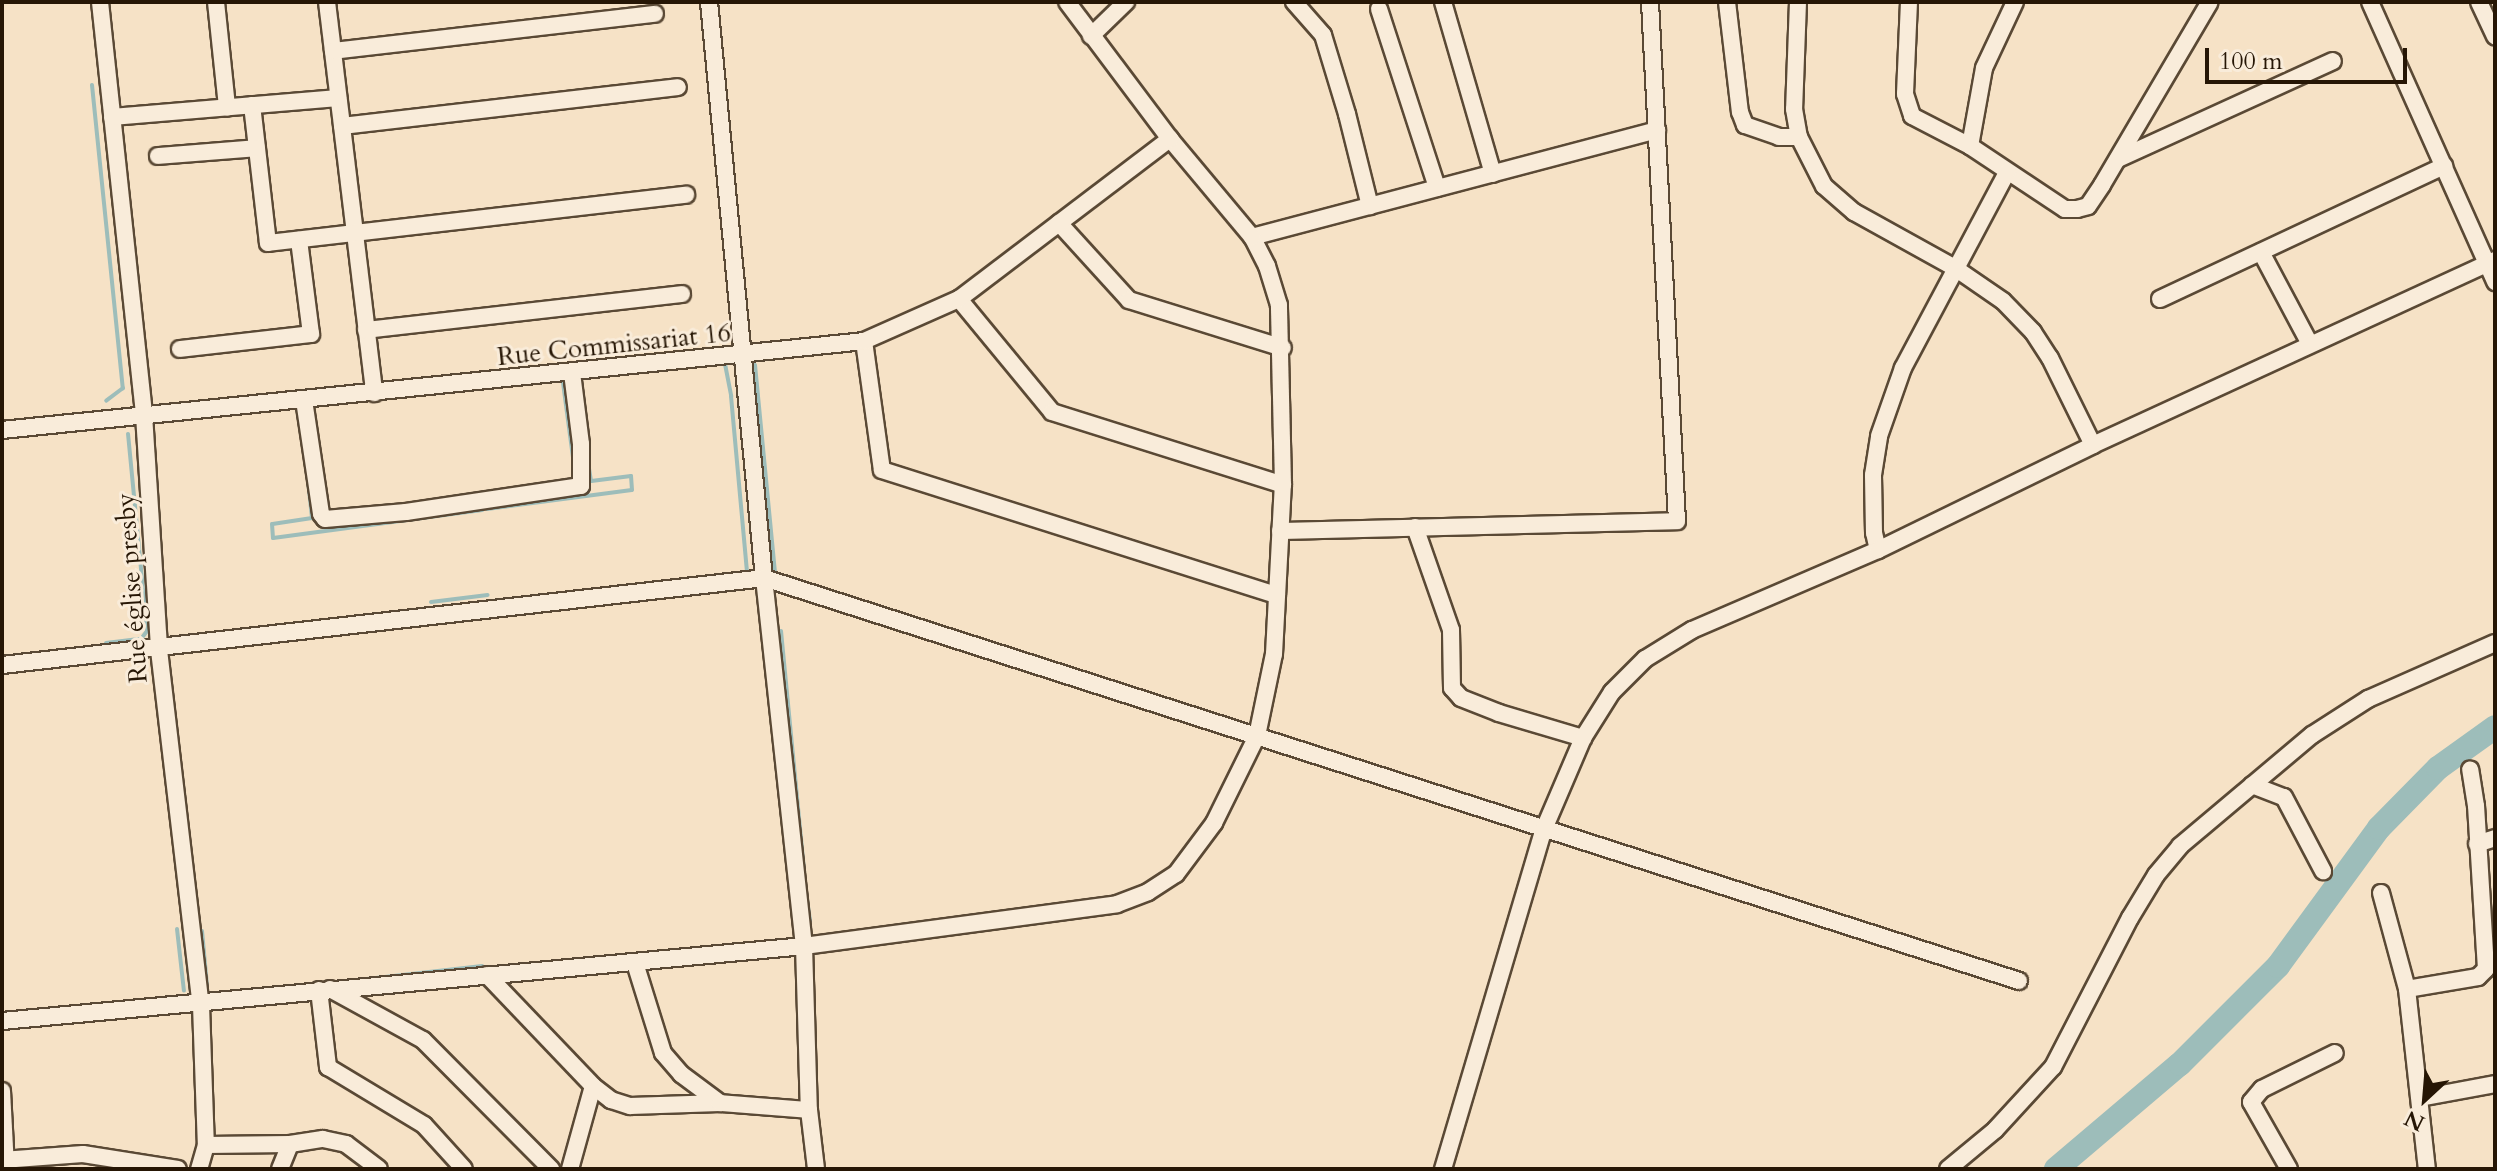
<!DOCTYPE html>
<html>
<head>
<meta charset="utf-8">
<style>
  body { margin:0 }
  #map { position:relative; width:2497px; height:1171px; overflow:hidden; background:#f6e2c6; font-family:Cardo,serif }
  div>[style] { position:absolute }
  [style*='--x'] { left:calc(var(--x)*1px); top:calc(var(--y)*1px); width:calc(var(--w)*1px); rotate:calc(var(--a)*1deg) }
  .stream>* { height:4px; margin:-2px; padding:0 2px; transform-origin:2px; border-radius:2px; background:#9dbdba }
  .river>* { height:24px; margin:-12px; padding:0 12px; transform-origin:12px; border-radius:12px; background:#9dbdba }
  .roads { filter:drop-shadow(2px 0 #5a4935) drop-shadow(-2px 0 #5a4935) drop-shadow(0 2px #5a4935) drop-shadow(0 -2px #5a4935) }
  .street>* { height:16px; margin:-8px; padding:0 8px; transform-origin:8px; border-radius:8px; background:#f9ecda }
  span { translate:-50% -50%; white-space:nowrap; text-align:center; line-height:1.15; -webkit-text-stroke:6px #f9ecda; paint-order:stroke }
  .street-label { font-size:26px; color:#261605 }
  .frame { position:absolute; inset:0; border:4px solid #261605; pointer-events:none }
  .north { position:absolute; left:2385px; top:1059px; width:80px; height:80px; -webkit-text-stroke:6px #f9ecda; paint-order:stroke; rotate:206deg; font-size:22px; font-weight:700; line-height:32px; text-align:center; color:#261605 }
  .north::after { content:''; display:block; margin:auto; width:28px; height:36px; background:#261605; clip-path:polygon(50% 0,100% 100%,50% 72%,0 100%) }
  .scale { position:absolute; left:2205px; top:48px; width:202px; height:36px; box-sizing:border-box; border:4px solid #261605; border-top:0; padding-left:10px; font-size:24px; line-height:28px; white-space:nowrap; color:#261605; -webkit-text-stroke:6px #f9ecda; paint-order:stroke }
</style>
</head>
<body>
<div id="map">
  <div class="stream">
    <div style="--x:92;--y:85;--w:305;--a:84.2"></div>
    <div style="--x:123;--y:388;--w:21;--a:143"></div>
    <div style="--x:721;--y:361;--w:5;--a:37"></div>
    <div style="--x:725;--y:364;--w:33;--a:79"></div>
    <div style="--x:731;--y:396;--w:176;--a:84.8"></div>
    <div style="--x:755;--y:365;--w:209;--a:84.5"></div>
    <div style="--x:562;--y:375;--w:91;--a:82.4"></div>
    <div style="--x:307;--y:471;--w:47;--a:83.9"></div>
    <div style="--x:312;--y:518;--w:40;--a:171.5"></div>
    <div style="--x:272;--y:524;--w:14;--a:86"></div>
    <div style="--x:273;--y:538;--w:211;--a:-7.6"></div>
    <div style="--x:487;--y:509;--w:146;--a:-7.5"></div>
    <div style="--x:632;--y:490;--w:14;--a:-94"></div>
    <div style="--x:631;--y:476;--w:40;--a:172.9"></div>
    <div style="--x:591;--y:481;--w:20;--a:-99"></div>
    <div style="--x:431;--y:602;--w:57;--a:-7"></div>
    <div style="--x:781;--y:631;--w:242;--a:84.5"></div>
    <div style="--x:106;--y:643;--w:35;--a:-7"></div>
    <div style="--x:141;--y:639;--w:10;--a:-53"></div>
    <div style="--x:147;--y:631;--w:198;--a:-95.5"></div>
    <div style="--x:806;--y:892;--w:29;--a:82"></div>
    <div style="--x:177;--y:929;--w:62;--a:83.6"></div>
    <div style="--x:202;--y:931;--w:55;--a:84.8"></div>
    <div style="--x:358;--y:980;--w:125;--a:-6.4"></div>
  </div>
  <div class="river">
    <div style="--x:2056;--y:1169;--w:162;--a:-40.3"></div>
    <div style="--x:2180;--y:1064;--w:139;--a:-45"></div>
    <div style="--x:2278;--y:966;--w:171;--a:-53.8"></div>
    <div style="--x:2379;--y:828;--w:84;--a:-45.5"></div>
    <div style="--x:2438;--y:768;--w:70;--a:-35.7"></div>
  </div>
  <div class="roads">
    <div class="street">
      <div style="--x:100;--y:2;--w:415;--a:83.9"></div>
      <div style="--x:144;--y:415;--w:235;--a:86.3"></div>
      <div style="--x:159;--y:650;--w:357;--a:83.3"></div>
      <div style="--x:201;--y:1005;--w:140;--a:88"></div>
      <div style="--x:206;--y:1145;--w:25;--a:106"></div>
      <div style="--x:216;--y:2;--w:106;--a:84"></div>
      <div style="--x:327;--y:2;--w:394;--a:83.1"></div>
      <div style="--x:709;--y:2;--w:579;--a:84.55"></div>
      <div style="--x:764;--y:578;--w:370;--a:83.8"></div>
      <div style="--x:804;--y:946;--w:164;--a:88.3"></div>
      <div style="--x:809;--y:1110;--w:59;--a:83.2"></div>
      <div style="--x:1294;--y:2;--w:44;--a:48.7"></div>
      <div style="--x:1323;--y:35;--w:83;--a:73.1"></div>
      <div style="--x:1347;--y:114;--w:95;--a:76"></div>
      <div style="--x:1443;--y:2;--w:179;--a:73.8"></div>
      <div style="--x:1727;--y:2;--w:111;--a:83.3"></div>
      <div style="--x:1740;--y:112;--w:14;--a:69"></div>
      <div style="--x:1745;--y:125;--w:36;--a:19"></div>
      <div style="--x:1779;--y:137;--w:20;--a:0"></div>
      <div style="--x:1798;--y:2;--w:107;--a:92.1"></div>
      <div style="--x:1794;--y:109;--w:28;--a:80"></div>
      <div style="--x:1799;--y:137;--w:55;--a:63"></div>
      <div style="--x:1824;--y:186;--w:40;--a:41"></div>
      <div style="--x:1854;--y:212;--w:115;--a:29"></div>
      <div style="--x:1955;--y:268;--w:58;--a:34.5"></div>
      <div style="--x:2003;--y:301;--w:43;--a:45.9"></div>
      <div style="--x:2033;--y:332;--w:31;--a:57"></div>
      <div style="--x:2050;--y:358;--w:97;--a:63.7"></div>
      <div style="--x:1909;--y:2;--w:92;--a:92.5"></div>
      <div style="--x:1905;--y:94;--w:23;--a:72"></div>
      <div style="--x:1912;--y:116;--w:65;--a:27.3"></div>
      <div style="--x:1970;--y:146;--w:114;--a:33.6"></div>
      <div style="--x:2065;--y:209;--w:12;--a:0"></div>
      <div style="--x:2077;--y:209;--w:11;--a:-15"></div>
      <div style="--x:2088;--y:206;--w:25;--a:-56"></div>
      <div style="--x:2102;--y:185;--w:212;--a:-59.5"></div>
      <div style="--x:2370;--y:2;--w:307;--a:65.9"></div>
      <div style="--x:2479;--y:2;--w:38;--a:65"></div>
      <div style="--x:1379;--y:9;--w:188;--a:72"></div>
      <div style="--x:1091;--y:36;--w:49;--a:-44.2"></div>
      <div style="--x:333;--y:51;--w:324;--a:-6.6"></div>
      <div style="--x:252;--y:105;--w:139;--a:83.4"></div>
      <div style="--x:268;--y:243;--w:421;--a:-6.6"></div>
      <div style="--x:112;--y:117;--w:227;--a:-4.8"></div>
      <div style="--x:342;--y:126;--w:338;--a:-6.6"></div>
      <div style="--x:1970;--y:146;--w:79;--a:-79.8"></div>
      <div style="--x:1984;--y:68;--w:73;--a:-64.8"></div>
      <div style="--x:158;--y:156;--w:99;--a:-4.6"></div>
      <div style="--x:2118;--y:159;--w:236;--a:-24.5"></div>
      <div style="--x:1059;--y:223;--w:104;--a:47.7"></div>
      <div style="--x:1129;--y:300;--w:161;--a:17.3"></div>
      <div style="--x:1252;--y:237;--w:419;--a:-14.8"></div>
      <div style="--x:2261;--y:252;--w:104;--a:62"></div>
      <div style="--x:959;--y:299;--w:146;--a:50.5"></div>
      <div style="--x:1052;--y:412;--w:242;--a:17.5"></div>
      <div style="--x:2160;--y:299;--w:314;--a:-25.1"></div>
      <div style="--x:366;--y:330;--w:318;--a:-6.5"></div>
      <div style="--x:864;--y:341;--w:130;--a:82.1"></div>
      <div style="--x:882;--y:470;--w:414;--a:17.6"></div>
      <div style="--x:180;--y:349;--w:132;--a:-6.5"></div>
      <div style="--x:311;--y:334;--w:95;--a:-97.3"></div>
      <div style="--x:304;--y:400;--w:115;--a:81.5"></div>
      <div style="--x:321;--y:514;--w:6;--a:51"></div>
      <div style="--x:325;--y:519;--w:81;--a:-4.9"></div>
      <div style="--x:406;--y:512;--w:177;--a:-8.5"></div>
      <div style="--x:581;--y:486;--w:42;--a:-90"></div>
      <div style="--x:581;--y:444;--w:72;--a:-97.2"></div>
      <div style="--x:2;--y:430;--w:867;--a:-5.89"></div>
      <div style="--x:864;--y:341;--w:104;--a:-23.9"></div>
      <div style="--x:959;--y:299;--w:265;--a:-37.2"></div>
      <div style="--x:1415;--y:527;--w:109;--a:70.7"></div>
      <div style="--x:1451;--y:630;--w:58;--a:89"></div>
      <div style="--x:1452;--y:688;--w:13;--a:48"></div>
      <div style="--x:1461;--y:698;--w:41;--a:21.5"></div>
      <div style="--x:1499;--y:713;--w:88;--a:16.6"></div>
      <div style="--x:1280;--y:531;--w:397;--a:-1.4"></div>
      <div style="--x:1677;--y:521;--w:520;--a:-92.98"></div>
      <div style="--x:1878;--y:550;--w:17;--a:-103"></div>
      <div style="--x:1874;--y:533;--w:58;--a:-91"></div>
      <div style="--x:1873;--y:475;--w:39;--a:-81"></div>
      <div style="--x:1879;--y:436;--w:72;--a:-70.6"></div>
      <div style="--x:1903;--y:368;--w:222;--a:-62"></div>
      <div style="--x:2;--y:665;--w:767;--a:-6.51"></div>
      <div style="--x:764;--y:578;--w:1318;--a:17.8"></div>
      <div style="--x:2252;--y:785;--w:34;--a:21"></div>
      <div style="--x:2284;--y:797;--w:84;--a:62.2"></div>
      <div style="--x:2477;--y:844;--w:19;--a:-18"></div>
      <div style="--x:2381;--y:893;--w:99;--a:74.8"></div>
      <div style="--x:2407;--y:989;--w:181;--a:83.7"></div>
      <div style="--x:635;--y:963;--w:94;--a:72.7"></div>
      <div style="--x:663;--y:1053;--w:28;--a:49"></div>
      <div style="--x:681;--y:1074;--w:49;--a:36.6"></div>
      <div style="--x:487;--y:975;--w:153;--a:46.3"></div>
      <div style="--x:593;--y:1086;--w:23;--a:38"></div>
      <div style="--x:611;--y:1100;--w:20;--a:18"></div>
      <div style="--x:630;--y:1106;--w:90;--a:-1.9"></div>
      <div style="--x:720;--y:1103;--w:89;--a:4.5"></div>
      <div style="--x:330;--y:989;--w:106;--a:28.7"></div>
      <div style="--x:423;--y:1040;--w:182;--a:45.2"></div>
      <div style="--x:2407;--y:989;--w:72;--a:-9.6"></div>
      <div style="--x:2478;--y:977;--w:11;--a:-45"></div>
      <div style="--x:2486;--y:969;--w:163;--a:-93.5"></div>
      <div style="--x:2476;--y:806;--w:37;--a:-99"></div>
      <div style="--x:319;--y:990;--w:78;--a:83.3"></div>
      <div style="--x:328;--y:1067;--w:112;--a:31.1"></div>
      <div style="--x:424;--y:1125;--w:59;--a:47.7"></div>
      <div style="--x:2;--y:1021;--w:805;--a:-5.34"></div>
      <div style="--x:804;--y:946;--w:316;--a:-7.6"></div>
      <div style="--x:1117;--y:904;--w:33;--a:-21"></div>
      <div style="--x:1148;--y:892;--w:33;--a:-33"></div>
      <div style="--x:1176;--y:874;--w:64;--a:-53.3"></div>
      <div style="--x:1214;--y:823;--w:97;--a:-63.7"></div>
      <div style="--x:1257;--y:736;--w:84;--a:-78.3"></div>
      <div style="--x:1274;--y:654;--w:169;--a:-87"></div>
      <div style="--x:1283;--y:485;--w:180;--a:-91.3"></div>
      <div style="--x:1279;--y:305;--w:41;--a:-107.1"></div>
      <div style="--x:1267;--y:266;--w:33;--a:-117"></div>
      <div style="--x:1252;--y:237;--w:128;--a:-129.9"></div>
      <div style="--x:1170;--y:139;--w:171;--a:-126.9"></div>
      <div style="--x:2;--y:1091;--w:76;--a:87"></div>
      <div style="--x:2420;--y:1098;--w:76;--a:-10.6"></div>
      <div style="--x:206;--y:1145;--w:84;--a:-0.7"></div>
      <div style="--x:290;--y:1144;--w:33;--a:-9"></div>
      <div style="--x:323;--y:1139;--w:24;--a:12"></div>
      <div style="--x:346;--y:1144;--w:41;--a:37.1"></div>
      <div style="--x:2;--y:1160;--w:81;--a:-4.2"></div>
      <div style="--x:83;--y:1154;--w:96;--a:9"></div>
      <div style="--x:280;--y:1169;--w:27;--a:-68"></div>
      <div style="--x:570;--y:1169;--w:86;--a:-74.5"></div>
      <div style="--x:1443;--y:1169;--w:355;--a:-73.5"></div>
      <div style="--x:1544;--y:829;--w:99;--a:-66.8"></div>
      <div style="--x:1583;--y:738;--w:54;--a:-57.8"></div>
      <div style="--x:1612;--y:692;--w:47;--a:-45"></div>
      <div style="--x:1645;--y:659;--w:55;--a:-31.7"></div>
      <div style="--x:1692;--y:630;--w:202;--a:-23.3"></div>
      <div style="--x:1878;--y:550;--w:239;--a:-26"></div>
      <div style="--x:2093;--y:445;--w:443;--a:-24.7"></div>
      <div style="--x:1948;--y:1169;--w:61;--a:-39.7"></div>
      <div style="--x:1995;--y:1130;--w:86;--a:-47.4"></div>
      <div style="--x:2053;--y:1067;--w:168;--a:-62.7"></div>
      <div style="--x:2130;--y:918;--w:50;--a:-58.8"></div>
      <div style="--x:2156;--y:875;--w:38;--a:-50"></div>
      <div style="--x:2180;--y:846;--w:172;--a:-40.1"></div>
      <div style="--x:2312;--y:735;--w:67;--a:-32.7"></div>
      <div style="--x:2368;--y:699;--w:139;--a:-23.8"></div>
      <div style="--x:2289;--y:1169;--w:77;--a:-119.6"></div>
      <div style="--x:2251;--y:1102;--w:17;--a:-50"></div>
      <div style="--x:2262;--y:1089;--w:81;--a:-26.3"></div>
    </div>
  </div>
  <div class="street-label">
    <span style="left:614px;top:345px;rotate:-6deg">Rue Commissariat 16</span>
    <span style="left:132px;top:588px;rotate:-94deg">Rue église presby</span>
  </div>
  <div class="frame"></div>
  <div class="north">N</div>
  <div class="scale">100 m</div>
</div>
</body>
</html>
